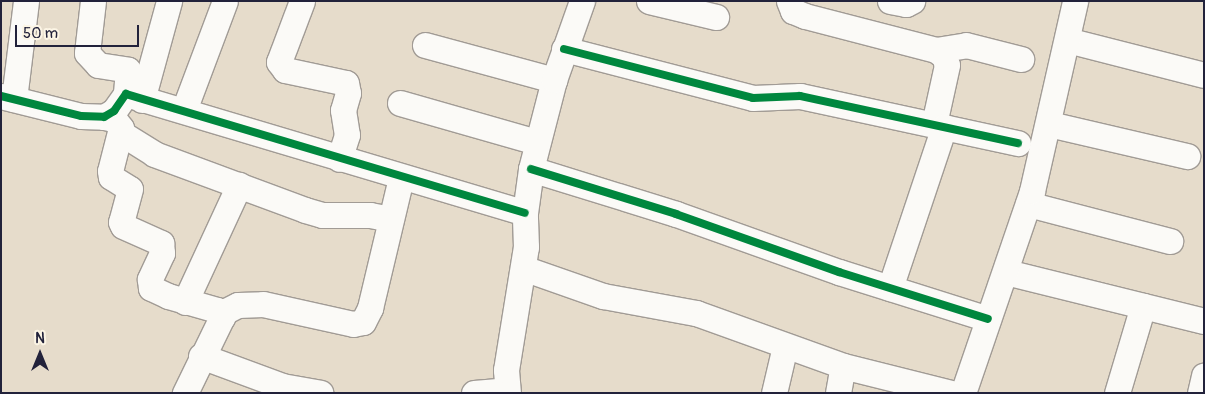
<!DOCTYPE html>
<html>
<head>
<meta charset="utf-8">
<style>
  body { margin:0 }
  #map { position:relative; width:1205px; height:394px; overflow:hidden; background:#e6dccb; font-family:Pangolin,sans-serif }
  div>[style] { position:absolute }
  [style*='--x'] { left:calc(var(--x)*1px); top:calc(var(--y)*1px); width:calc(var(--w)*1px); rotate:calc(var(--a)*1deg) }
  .roads { filter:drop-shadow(1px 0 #a19b95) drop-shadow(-1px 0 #a19b95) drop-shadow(0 1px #a19b95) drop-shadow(0 -1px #a19b95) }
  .minor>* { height:25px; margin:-12.5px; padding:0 12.5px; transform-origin:12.5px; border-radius:12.5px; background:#fbfaf7 }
  .cycleway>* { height:8px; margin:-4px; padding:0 4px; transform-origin:4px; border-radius:4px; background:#00873e }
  span { translate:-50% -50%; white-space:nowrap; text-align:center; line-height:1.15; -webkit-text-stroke:4px #fcf5e5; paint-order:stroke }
  .frame { position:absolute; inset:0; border:2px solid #22223b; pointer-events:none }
  .north { position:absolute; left:15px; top:329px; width:50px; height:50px; -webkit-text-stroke:4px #fcf5e5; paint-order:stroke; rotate:0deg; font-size:14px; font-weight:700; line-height:20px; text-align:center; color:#22223b }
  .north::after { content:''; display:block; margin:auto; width:18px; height:22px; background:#22223b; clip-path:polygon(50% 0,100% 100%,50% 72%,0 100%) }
  .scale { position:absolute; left:15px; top:25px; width:124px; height:22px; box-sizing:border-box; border:2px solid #22223b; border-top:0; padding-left:6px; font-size:15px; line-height:18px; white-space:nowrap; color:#22223b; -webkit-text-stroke:4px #fcf5e5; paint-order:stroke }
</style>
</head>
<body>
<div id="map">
  <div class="roads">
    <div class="minor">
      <div style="--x:93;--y:1;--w:52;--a:96.6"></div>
      <div style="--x:87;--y:53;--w:16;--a:47"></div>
      <div style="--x:98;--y:65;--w:30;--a:9"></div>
      <div style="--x:128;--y:70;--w:24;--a:95"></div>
      <div style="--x:302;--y:1;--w:65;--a:110.7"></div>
      <div style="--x:279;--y:62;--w:10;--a:53"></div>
      <div style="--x:285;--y:70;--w:62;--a:12"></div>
      <div style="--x:346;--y:83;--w:10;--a:79"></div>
      <div style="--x:348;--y:93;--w:18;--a:106"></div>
      <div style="--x:343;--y:110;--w:25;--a:81"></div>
      <div style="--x:347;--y:135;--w:25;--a:108"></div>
      <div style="--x:649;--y:1;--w:69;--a:13.4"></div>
      <div style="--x:789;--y:1;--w:11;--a:68"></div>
      <div style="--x:793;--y:11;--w:13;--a:23"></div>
      <div style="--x:805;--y:16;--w:135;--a:14.5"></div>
      <div style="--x:936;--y:50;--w:10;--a:37"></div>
      <div style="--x:944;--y:56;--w:9;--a:72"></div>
      <div style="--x:947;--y:65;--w:60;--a:102.4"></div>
      <div style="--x:890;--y:1;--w:16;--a:11"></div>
      <div style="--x:906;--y:4;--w:7;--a:-27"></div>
      <div style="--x:1067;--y:40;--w:141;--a:14.3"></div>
      <div style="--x:425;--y:45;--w:134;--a:15.2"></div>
      <div style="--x:564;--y:49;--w:195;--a:14.5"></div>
      <div style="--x:753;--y:98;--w:47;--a:-2.4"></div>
      <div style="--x:800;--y:96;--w:223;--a:12.2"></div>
      <div style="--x:936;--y:50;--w:30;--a:-9"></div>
      <div style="--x:966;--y:45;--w:57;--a:14.3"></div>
      <div style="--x:1;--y:96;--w:82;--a:14"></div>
      <div style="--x:81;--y:116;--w:23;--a:2"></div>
      <div style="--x:104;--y:117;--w:12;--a:-31"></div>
      <div style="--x:114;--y:111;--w:21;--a:-55"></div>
      <div style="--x:126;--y:94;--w:416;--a:16.6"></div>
      <div style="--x:14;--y:99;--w:99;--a:-83"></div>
      <div style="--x:142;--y:100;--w:103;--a:-74.7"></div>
      <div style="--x:400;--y:103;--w:142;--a:15.9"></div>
      <div style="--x:184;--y:110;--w:116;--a:-69.4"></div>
      <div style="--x:104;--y:117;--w:10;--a:11"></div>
      <div style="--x:114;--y:119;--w:11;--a:52"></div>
      <div style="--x:121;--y:128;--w:44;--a:104.3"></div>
      <div style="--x:110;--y:171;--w:6;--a:81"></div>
      <div style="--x:111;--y:177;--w:22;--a:32"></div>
      <div style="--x:130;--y:189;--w:34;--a:105"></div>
      <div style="--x:121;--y:222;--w:4;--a:63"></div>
      <div style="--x:123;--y:226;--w:42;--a:24.1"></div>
      <div style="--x:161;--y:243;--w:10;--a:84"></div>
      <div style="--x:162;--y:253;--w:29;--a:115"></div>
      <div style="--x:150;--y:279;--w:9;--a:84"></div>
      <div style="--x:151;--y:288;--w:19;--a:25"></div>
      <div style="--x:168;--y:296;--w:51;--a:15.9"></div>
      <div style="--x:217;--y:310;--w:9;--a:54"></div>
      <div style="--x:222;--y:317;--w:85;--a:116"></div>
      <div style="--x:1049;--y:124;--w:142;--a:13.1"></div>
      <div style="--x:121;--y:133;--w:39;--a:32"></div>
      <div style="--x:154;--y:154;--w:161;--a:20.3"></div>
      <div style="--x:305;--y:210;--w:18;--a:16"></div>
      <div style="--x:322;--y:215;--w:48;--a:0"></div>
      <div style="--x:370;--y:215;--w:21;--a:11"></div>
      <div style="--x:531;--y:169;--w:152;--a:17.2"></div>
      <div style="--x:676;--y:214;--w:173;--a:19.6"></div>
      <div style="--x:839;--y:272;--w:156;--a:17.5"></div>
      <div style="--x:1028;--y:204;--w:147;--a:14.6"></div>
      <div style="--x:523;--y:268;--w:85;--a:19.3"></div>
      <div style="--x:603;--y:296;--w:95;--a:10.4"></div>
      <div style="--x:696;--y:313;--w:156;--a:19.8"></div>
      <div style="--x:843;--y:366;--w:111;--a:14"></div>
      <div style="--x:1006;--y:272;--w:204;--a:13.9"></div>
      <div style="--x:890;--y:288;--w:170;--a:-71.5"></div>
      <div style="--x:185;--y:302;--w:129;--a:-65.2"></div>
      <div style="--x:220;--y:314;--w:20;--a:-27"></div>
      <div style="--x:238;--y:305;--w:25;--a:-2"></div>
      <div style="--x:263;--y:304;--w:92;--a:12.5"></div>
      <div style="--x:353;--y:324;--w:10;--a:-11"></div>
      <div style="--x:363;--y:322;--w:16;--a:-63"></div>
      <div style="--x:370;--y:308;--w:134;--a:-76.6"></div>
      <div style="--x:201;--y:356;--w:86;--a:20.3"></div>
      <div style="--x:282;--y:386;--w:39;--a:10"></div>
      <div style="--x:474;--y:393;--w:33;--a:-5"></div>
      <div style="--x:508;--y:393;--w:23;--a:-95"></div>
      <div style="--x:506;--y:370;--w:125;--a:-80.8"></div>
      <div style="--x:526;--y:247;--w:34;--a:-92"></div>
      <div style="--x:525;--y:213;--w:44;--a:-82.2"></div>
      <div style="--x:531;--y:169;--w:92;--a:-75.5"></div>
      <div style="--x:554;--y:80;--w:84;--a:-70.5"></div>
      <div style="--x:774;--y:393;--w:48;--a:-76.8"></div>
      <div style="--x:838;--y:393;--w:27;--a:-80"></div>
      <div style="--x:963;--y:393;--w:213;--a:-71.1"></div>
      <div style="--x:1032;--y:191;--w:195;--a:-77.2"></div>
      <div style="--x:1117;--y:393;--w:91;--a:-73.4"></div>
      <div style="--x:1200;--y:393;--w:18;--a:-77"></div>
    </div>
  </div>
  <div class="cycleway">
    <div style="--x:564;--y:49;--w:195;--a:14.5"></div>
    <div style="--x:753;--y:98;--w:47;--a:-2.4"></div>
    <div style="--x:800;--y:96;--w:223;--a:12.2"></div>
    <div style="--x:1;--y:96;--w:82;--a:14"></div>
    <div style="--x:81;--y:116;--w:23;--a:2"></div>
    <div style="--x:104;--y:117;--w:12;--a:-31"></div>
    <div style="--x:114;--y:111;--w:21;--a:-55"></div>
    <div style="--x:126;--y:94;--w:416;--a:16.6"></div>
    <div style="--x:531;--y:169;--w:152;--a:17.2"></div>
    <div style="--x:676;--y:214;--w:173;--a:19.6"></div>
    <div style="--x:839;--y:272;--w:156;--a:17.5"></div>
  </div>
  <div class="frame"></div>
  <div class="north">N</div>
  <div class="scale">50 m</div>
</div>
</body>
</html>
